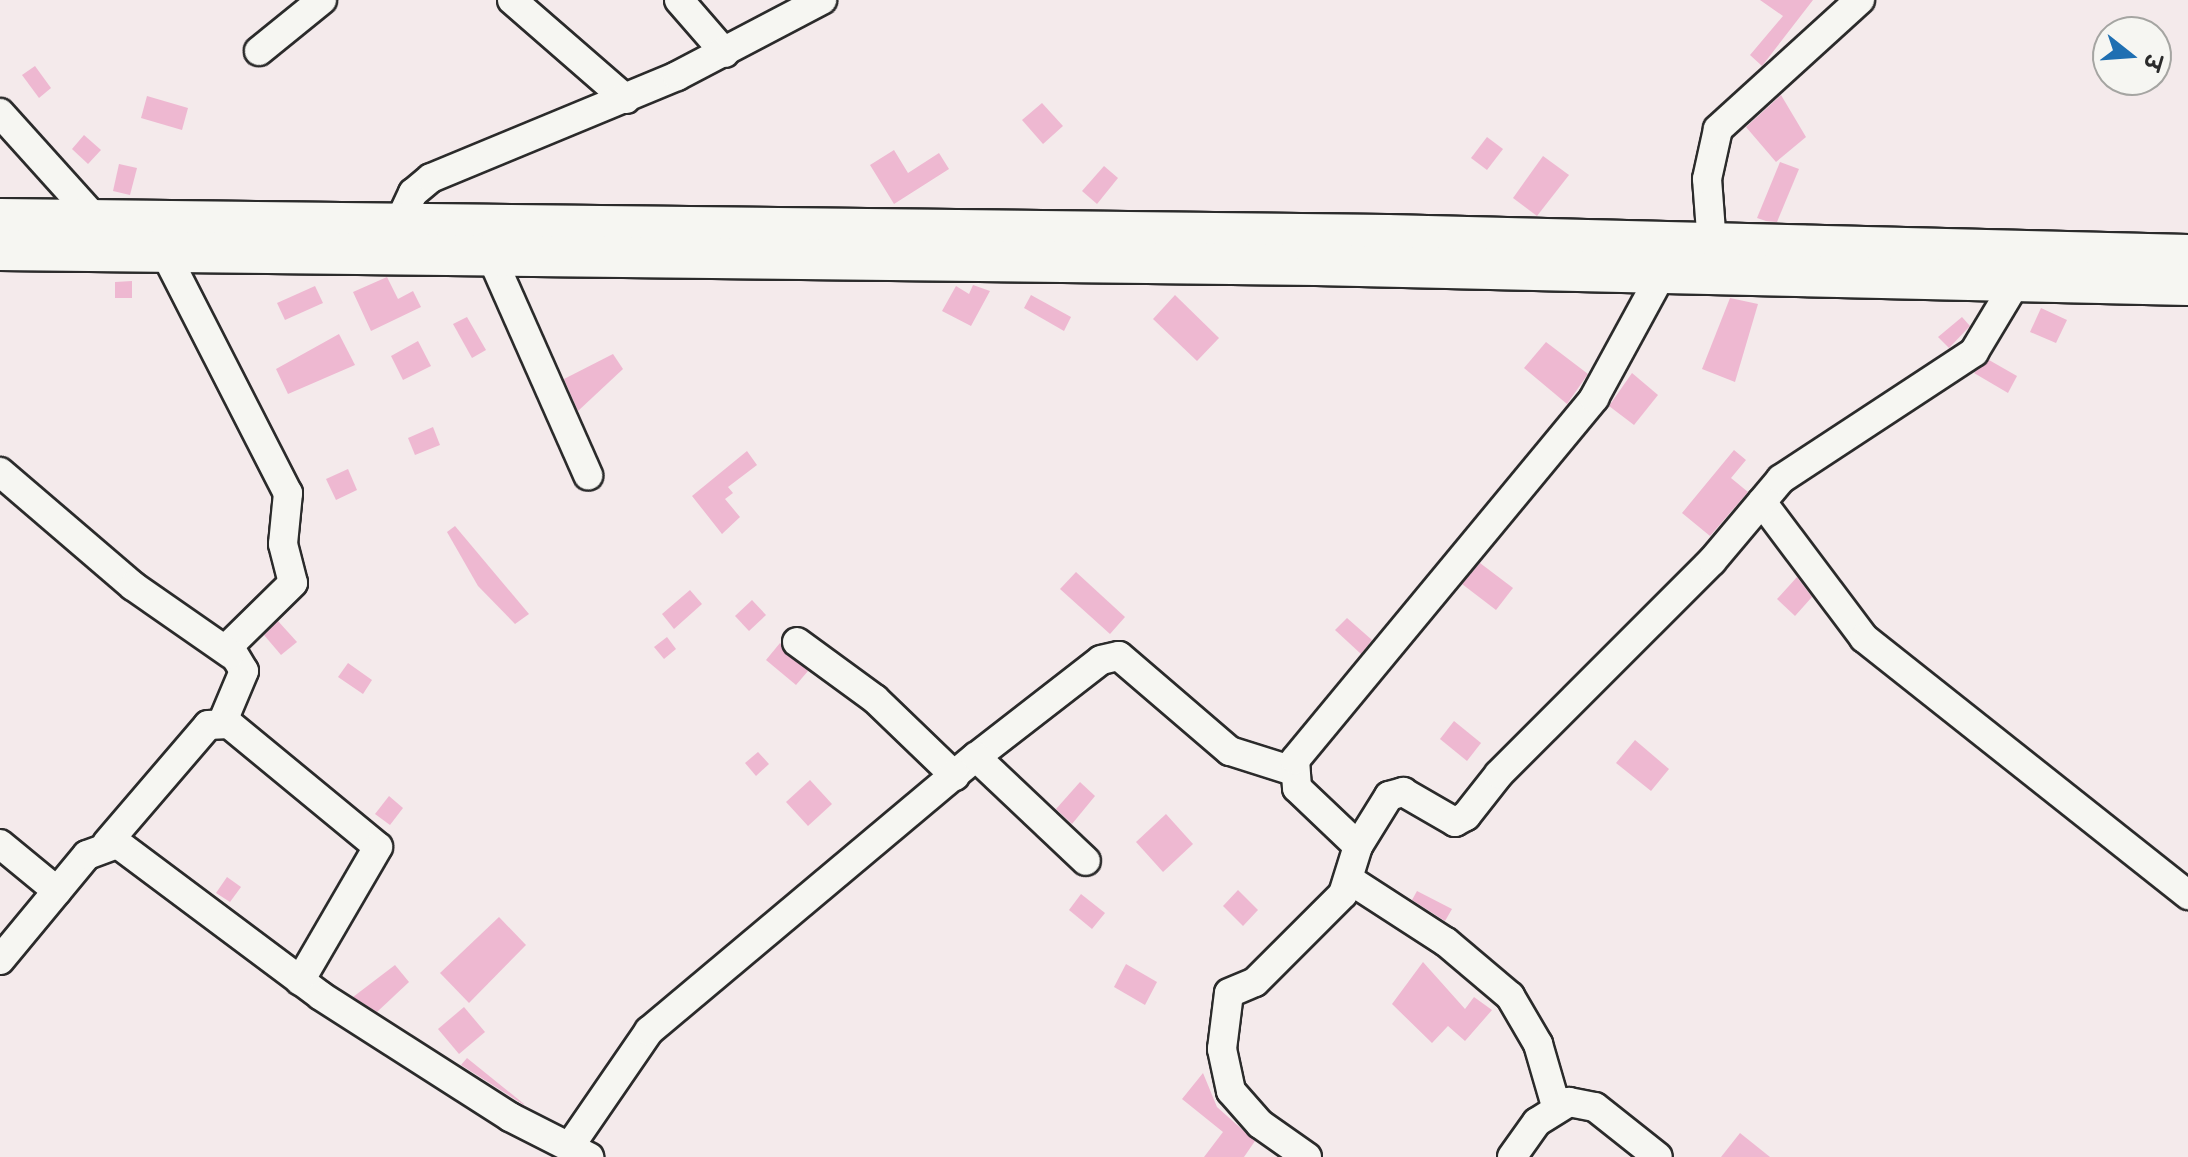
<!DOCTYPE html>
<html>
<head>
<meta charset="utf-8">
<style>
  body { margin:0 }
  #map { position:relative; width:2188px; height:1157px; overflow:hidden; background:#f4eaeb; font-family:"Patrick Hand","Playpen Sans Deva",sans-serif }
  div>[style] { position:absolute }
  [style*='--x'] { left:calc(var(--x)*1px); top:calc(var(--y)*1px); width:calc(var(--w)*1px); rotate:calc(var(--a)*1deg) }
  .building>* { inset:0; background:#eeb8d1 }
  .roads { filter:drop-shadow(2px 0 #2b2b2b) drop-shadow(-2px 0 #2b2b2b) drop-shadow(0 2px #2b2b2b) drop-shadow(0 -2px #2b2b2b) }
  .minor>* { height:28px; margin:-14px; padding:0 14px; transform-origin:14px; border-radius:14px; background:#f6f6f2 }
  .highway>* { height:40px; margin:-20px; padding:0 20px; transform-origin:20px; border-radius:20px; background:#f6f6f2 }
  span { translate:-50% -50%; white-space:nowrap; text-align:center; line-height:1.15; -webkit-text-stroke:6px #f6f6f2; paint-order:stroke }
  .north { position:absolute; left:2092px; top:16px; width:80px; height:80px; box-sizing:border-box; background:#f6f6f2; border:2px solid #a5a5a2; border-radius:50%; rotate:107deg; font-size:22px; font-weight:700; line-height:32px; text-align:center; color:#2b2b2b }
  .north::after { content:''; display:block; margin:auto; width:28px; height:36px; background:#1f6fb2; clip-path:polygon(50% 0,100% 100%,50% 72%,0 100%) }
</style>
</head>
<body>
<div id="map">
  <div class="building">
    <div style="clip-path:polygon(1760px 0,1813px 0,1762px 66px,1750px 55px,1783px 16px)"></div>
    <div style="clip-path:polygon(35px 66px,51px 88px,39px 98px,22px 75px)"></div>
    <div style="clip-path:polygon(1781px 95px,1806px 137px,1776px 162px,1746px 127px)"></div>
    <div style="clip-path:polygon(147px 96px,188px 108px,182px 130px,141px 118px)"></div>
    <div style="clip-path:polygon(1042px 103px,1063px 126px,1043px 144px,1022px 120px)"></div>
    <div style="clip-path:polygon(84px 135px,101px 150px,88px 164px,72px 149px)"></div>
    <div style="clip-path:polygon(1487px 137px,1503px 149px,1487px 170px,1471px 158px)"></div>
    <div style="clip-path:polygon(894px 150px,908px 173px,939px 153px,949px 169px,894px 204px,870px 165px)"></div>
    <div style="clip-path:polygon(1543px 156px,1569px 175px,1537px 216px,1513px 198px)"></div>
    <div style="clip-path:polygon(1780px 162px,1799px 169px,1777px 222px,1766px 221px,1757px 218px)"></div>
    <div style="clip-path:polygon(119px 164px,137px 168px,130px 195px,113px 191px)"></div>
    <div style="clip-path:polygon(1104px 166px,1118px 178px,1097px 204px,1082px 191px)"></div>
    <div style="clip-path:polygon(387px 277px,398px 299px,413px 291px,421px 307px,371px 331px,353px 292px)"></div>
    <div style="clip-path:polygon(132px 281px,132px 298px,115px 298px,115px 282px)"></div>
    <div style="clip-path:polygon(973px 285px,990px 291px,971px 326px,942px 311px,956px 286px,969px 294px)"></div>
    <div style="clip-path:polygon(315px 286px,323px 303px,285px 320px,277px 303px)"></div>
    <div style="clip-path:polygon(1031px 295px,1071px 317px,1064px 331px,1024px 308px)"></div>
    <div style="clip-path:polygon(1175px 295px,1219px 338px,1197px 361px,1153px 319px)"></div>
    <div style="clip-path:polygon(1730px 298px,1758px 304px,1735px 382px,1702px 369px)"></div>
    <div style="clip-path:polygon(2041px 308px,2067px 320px,2056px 343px,2030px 332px)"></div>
    <div style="clip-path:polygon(467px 317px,486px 350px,472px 358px,453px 324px)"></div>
    <div style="clip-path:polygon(1962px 317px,1970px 326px,1949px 348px,1938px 337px)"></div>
    <div style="clip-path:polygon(339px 334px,355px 365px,288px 394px,276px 369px)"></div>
    <div style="clip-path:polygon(418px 341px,431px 366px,403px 380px,391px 356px)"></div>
    <div style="clip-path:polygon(1546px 342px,1588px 374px,1567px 404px,1524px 368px)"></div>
    <div style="clip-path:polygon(613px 354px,623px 369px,578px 411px,564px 379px)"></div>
    <div style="clip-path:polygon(1989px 360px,2017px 376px,2008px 393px,1974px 373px)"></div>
    <div style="clip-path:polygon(1632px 373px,1658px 395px,1634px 425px,1609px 406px)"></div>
    <div style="clip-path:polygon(433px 427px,440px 445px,415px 455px,408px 438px)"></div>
    <div style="clip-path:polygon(1734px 450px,1746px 460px,1731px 478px,1748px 492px,1710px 536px,1682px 513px)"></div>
    <div style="clip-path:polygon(747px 451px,757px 465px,728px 487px,733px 493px,725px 499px,740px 517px,722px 534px,692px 496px)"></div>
    <div style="clip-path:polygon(348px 469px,357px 490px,336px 500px,326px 479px)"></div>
    <div style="clip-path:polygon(455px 526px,529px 614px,515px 624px,478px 586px,447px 532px)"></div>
    <div style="clip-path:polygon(1480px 563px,1513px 588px,1496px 610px,1462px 584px)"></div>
    <div style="clip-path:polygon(1076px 572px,1125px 617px,1110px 634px,1060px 589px)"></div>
    <div style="clip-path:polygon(1797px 577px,1812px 597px,1795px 616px,1777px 599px)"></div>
    <div style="clip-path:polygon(690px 590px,702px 604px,674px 629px,662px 614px)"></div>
    <div style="clip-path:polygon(752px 600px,766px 615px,749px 631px,735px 616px)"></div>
    <div style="clip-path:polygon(1347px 618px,1372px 640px,1361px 654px,1335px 630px)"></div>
    <div style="clip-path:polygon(278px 621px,297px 642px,281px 655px,264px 635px)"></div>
    <div style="clip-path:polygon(667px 637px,676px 649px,664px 659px,654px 647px)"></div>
    <div style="clip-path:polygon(780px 643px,808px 671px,796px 685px,766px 660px)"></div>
    <div style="clip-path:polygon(348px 663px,372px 680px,363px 694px,338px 677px)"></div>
    <div style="clip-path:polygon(1454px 721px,1481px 743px,1467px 761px,1440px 739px)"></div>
    <div style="clip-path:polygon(1635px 740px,1669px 769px,1651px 791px,1616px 763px)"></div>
    <div style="clip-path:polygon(758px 752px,769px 764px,756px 776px,745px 763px)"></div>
    <div style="clip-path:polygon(810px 780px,832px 804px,808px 826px,786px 802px)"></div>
    <div style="clip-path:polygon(1080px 782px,1095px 796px,1072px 824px,1056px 809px)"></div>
    <div style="clip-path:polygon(389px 796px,403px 808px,390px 825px,375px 814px)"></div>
    <div style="clip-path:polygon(1166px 814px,1193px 844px,1163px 872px,1136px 842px)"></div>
    <div style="clip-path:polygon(227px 877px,241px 887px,230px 902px,216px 893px)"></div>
    <div style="clip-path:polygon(1238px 890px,1258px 910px,1243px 926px,1223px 906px)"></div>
    <div style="clip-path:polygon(1417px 891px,1452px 909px,1445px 921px,1412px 900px)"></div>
    <div style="clip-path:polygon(1081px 894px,1105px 913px,1092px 929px,1069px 910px)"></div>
    <div style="clip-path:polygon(499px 917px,526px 945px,469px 1003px,440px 973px)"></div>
    <div style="clip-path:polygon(1423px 962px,1465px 1009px,1474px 997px,1492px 1010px,1465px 1041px,1448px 1026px,1432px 1043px,1392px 1004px)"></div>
    <div style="clip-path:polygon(1126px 964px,1157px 982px,1145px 1005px,1114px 987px)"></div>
    <div style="clip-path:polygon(395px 965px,409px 982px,377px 1012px,353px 997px)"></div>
    <div style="clip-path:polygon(464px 1007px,485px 1032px,459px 1054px,438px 1029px)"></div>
    <div style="clip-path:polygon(467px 1058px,524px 1104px,524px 1105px,461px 1065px)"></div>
    <div style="clip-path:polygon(1203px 1073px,1217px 1107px,1255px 1141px,1244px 1157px,1204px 1157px,1223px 1132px,1182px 1099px)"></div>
    <div style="clip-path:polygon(1740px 1133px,1770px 1157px,1721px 1157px)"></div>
  </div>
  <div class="roads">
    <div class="minor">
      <div style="--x:512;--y:0;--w:151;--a:41"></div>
      <div style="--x:679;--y:0;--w:70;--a:49"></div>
      <div style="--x:259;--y:51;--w:81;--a:-39"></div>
      <div style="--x:0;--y:113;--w:147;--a:48"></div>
      <div style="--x:397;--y:227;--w:38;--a:-65"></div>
      <div style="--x:413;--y:193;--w:23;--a:-40"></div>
      <div style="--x:431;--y:178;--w:266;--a:-22.5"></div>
      <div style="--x:677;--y:76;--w:164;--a:-27.7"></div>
      <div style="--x:1712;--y:245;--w:66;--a:-94.3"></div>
      <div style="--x:1707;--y:179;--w:51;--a:-77.6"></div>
      <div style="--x:1718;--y:129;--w:192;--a:-42.3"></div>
      <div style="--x:165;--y:253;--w:270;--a:62.9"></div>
      <div style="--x:288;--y:493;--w:51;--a:95.6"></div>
      <div style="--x:283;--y:544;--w:40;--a:75.6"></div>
      <div style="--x:293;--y:583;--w:90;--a:135.5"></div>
      <div style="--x:229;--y:646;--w:29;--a:59"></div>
      <div style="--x:244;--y:671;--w:54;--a:112.8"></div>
      <div style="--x:491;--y:256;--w:240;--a:66.1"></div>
      <div style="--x:0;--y:472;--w:175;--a:40.6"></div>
      <div style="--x:133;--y:586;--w:119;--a:34.8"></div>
      <div style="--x:1762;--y:502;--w:170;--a:53.1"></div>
      <div style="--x:1864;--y:638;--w:414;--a:38.4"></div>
      <div style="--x:797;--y:642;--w:97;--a:36.2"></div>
      <div style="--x:875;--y:699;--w:111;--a:43.9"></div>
      <div style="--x:976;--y:757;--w:158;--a:-37.8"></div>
      <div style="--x:1101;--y:660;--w:18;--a:-13"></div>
      <div style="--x:1119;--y:656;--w:146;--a:40.6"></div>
      <div style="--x:1230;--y:751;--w:66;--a:17.6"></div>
      <div style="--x:107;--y:843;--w:155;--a:-49.4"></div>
      <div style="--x:208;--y:725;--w:21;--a:-3"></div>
      <div style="--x:229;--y:724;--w:193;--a:39.5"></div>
      <div style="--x:378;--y:847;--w:155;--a:120.2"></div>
      <div style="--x:0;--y:844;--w:74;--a:39.5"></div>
      <div style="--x:1358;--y:846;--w:84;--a:-136.4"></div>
      <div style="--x:1297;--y:788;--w:28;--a:-94"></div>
      <div style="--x:1295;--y:760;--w:470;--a:-50.4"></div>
      <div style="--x:1594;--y:398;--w:140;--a:-61.4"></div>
      <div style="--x:1350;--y:880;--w:114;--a:32.9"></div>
      <div style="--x:1446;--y:942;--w:84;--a:40.2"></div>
      <div style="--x:1510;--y:996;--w:56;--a:59.7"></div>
      <div style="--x:1538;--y:1044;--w:65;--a:73.8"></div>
      <div style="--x:0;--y:960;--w:136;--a:-50.4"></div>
      <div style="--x:87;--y:855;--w:33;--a:-20"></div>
      <div style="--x:118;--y:844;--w:254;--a:36.8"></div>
      <div style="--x:321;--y:996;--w:224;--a:32.6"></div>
      <div style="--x:510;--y:1117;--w:89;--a:26.9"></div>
      <div style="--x:570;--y:1146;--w:140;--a:-55.5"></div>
      <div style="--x:649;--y:1031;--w:427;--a:-40"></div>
      <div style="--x:976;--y:757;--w:151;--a:43.4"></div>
      <div style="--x:1307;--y:1157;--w:57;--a:-144.9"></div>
      <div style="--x:1260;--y:1124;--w:44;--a:-131.3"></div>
      <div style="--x:1231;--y:1091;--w:43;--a:-102.1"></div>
      <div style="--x:1222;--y:1049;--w:56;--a:-82.9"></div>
      <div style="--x:1229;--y:993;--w:28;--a:-23"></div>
      <div style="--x:1255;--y:982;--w:124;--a:-45"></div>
      <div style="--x:1343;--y:894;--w:50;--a:-72.6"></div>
      <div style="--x:1358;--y:846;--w:59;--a:-58.2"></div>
      <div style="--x:1389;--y:796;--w:15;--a:-16"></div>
      <div style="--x:1403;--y:792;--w:60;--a:30"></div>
      <div style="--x:1455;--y:822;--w:13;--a:-29"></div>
      <div style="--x:1466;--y:816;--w:53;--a:-51.8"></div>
      <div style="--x:1499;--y:774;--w:301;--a:-45"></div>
      <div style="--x:1712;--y:561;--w:107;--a:-49.9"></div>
      <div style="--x:1781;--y:479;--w:231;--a:-33.3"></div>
      <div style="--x:1974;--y:352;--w:82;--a:-59"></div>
      <div style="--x:1512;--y:1157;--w:43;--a:-54.5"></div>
      <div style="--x:1537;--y:1122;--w:38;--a:-32"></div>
      <div style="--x:1569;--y:1102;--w:26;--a:11"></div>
      <div style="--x:1595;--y:1107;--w:80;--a:38.4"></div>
    </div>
    <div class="highway">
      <div style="--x:0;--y:219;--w:1387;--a:0.66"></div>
      <div style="--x:1387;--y:235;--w:801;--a:1.43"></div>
      <div style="--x:0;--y:250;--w:1316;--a:0.65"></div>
      <div style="--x:1316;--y:265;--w:872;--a:1.31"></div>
    </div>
  </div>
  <div class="north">उ</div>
</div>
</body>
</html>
